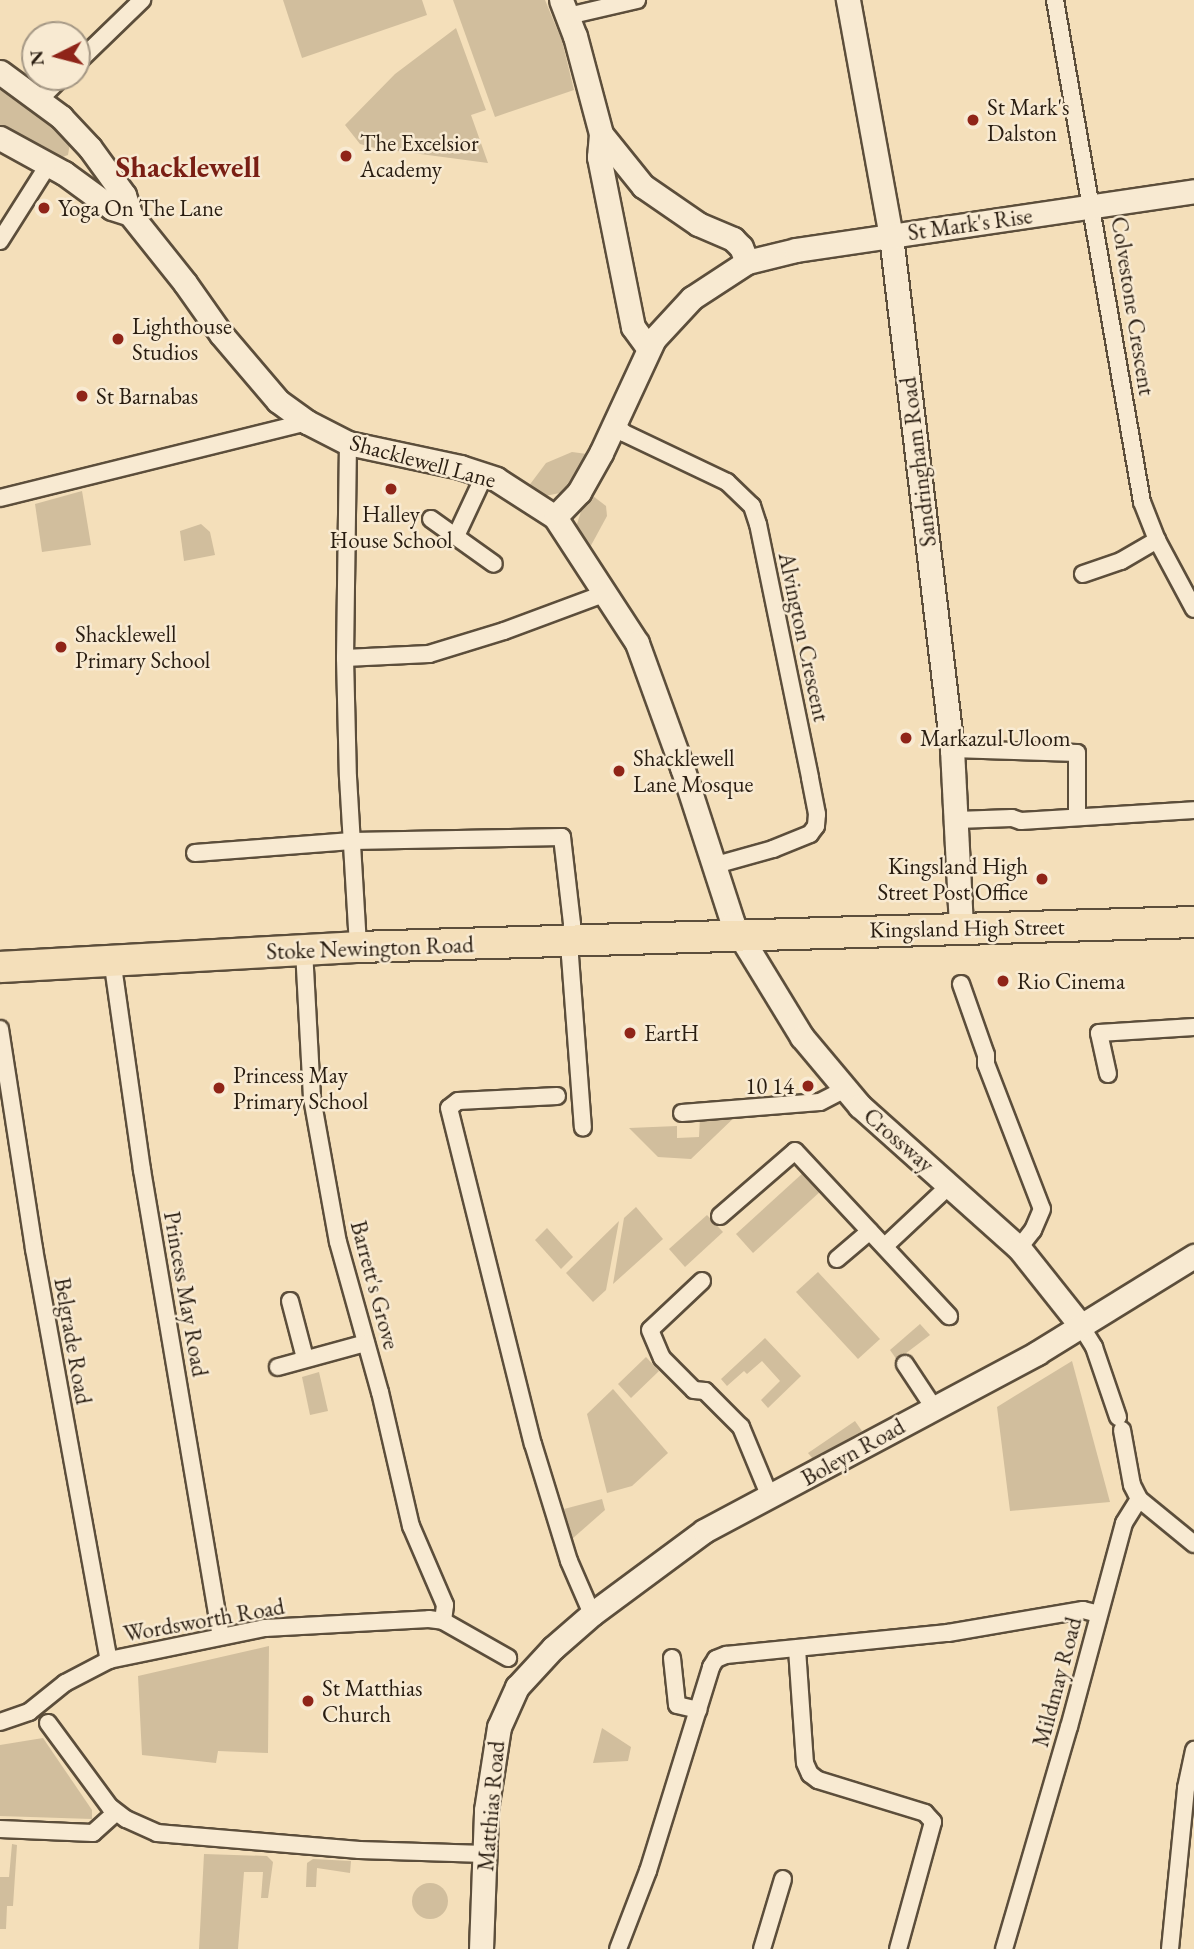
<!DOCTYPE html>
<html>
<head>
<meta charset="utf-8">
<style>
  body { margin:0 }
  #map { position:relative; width:1194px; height:1949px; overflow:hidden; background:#f4dfba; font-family:"EB Garamond",serif }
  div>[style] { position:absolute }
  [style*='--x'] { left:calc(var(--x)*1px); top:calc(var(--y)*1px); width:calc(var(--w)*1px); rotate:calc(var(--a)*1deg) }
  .green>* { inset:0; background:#d1be9d }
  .round { border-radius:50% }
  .roads { filter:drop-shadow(2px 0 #5c4e3b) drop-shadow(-2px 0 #5c4e3b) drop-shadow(0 2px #5c4e3b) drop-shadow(0 -2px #5c4e3b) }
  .street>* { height:16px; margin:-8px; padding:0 8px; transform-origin:8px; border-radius:8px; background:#f8ead2 }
  .secondary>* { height:23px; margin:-11.5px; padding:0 11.5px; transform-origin:11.5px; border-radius:11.5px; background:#f8ead2 }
  .highway>* { height:30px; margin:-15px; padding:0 15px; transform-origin:15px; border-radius:15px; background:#f4dfba }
  .dots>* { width:19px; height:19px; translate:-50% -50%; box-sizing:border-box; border:4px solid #f8ead2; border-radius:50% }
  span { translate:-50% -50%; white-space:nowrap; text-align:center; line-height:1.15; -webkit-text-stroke:5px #f8ead2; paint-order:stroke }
  .poi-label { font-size:23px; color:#291d11 }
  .left { translate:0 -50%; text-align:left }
  .right { translate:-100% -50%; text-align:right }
  .street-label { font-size:23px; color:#291d11 }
  .district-label { font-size:30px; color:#7a1f14; font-weight:700 }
  .north { position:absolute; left:21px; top:21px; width:70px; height:70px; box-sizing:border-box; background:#f8ead2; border:2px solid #a59885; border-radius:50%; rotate:264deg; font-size:19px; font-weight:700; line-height:28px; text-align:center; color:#291d11 }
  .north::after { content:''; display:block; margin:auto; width:24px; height:32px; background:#8f2418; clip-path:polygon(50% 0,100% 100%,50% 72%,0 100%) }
</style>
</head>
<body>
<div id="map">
  <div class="green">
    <div style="clip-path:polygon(283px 0,422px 0,427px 15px,302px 58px)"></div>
    <div style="clip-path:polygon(453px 0,545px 0,562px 41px,574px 90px,495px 117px)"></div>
    <div style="clip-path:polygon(456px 28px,486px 110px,471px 115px,488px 163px,375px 148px,360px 144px,345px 125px,395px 74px)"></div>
    <div style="clip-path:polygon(0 88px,46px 118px,70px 143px,68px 155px,60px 158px,0 127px)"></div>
    <div style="clip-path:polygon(572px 452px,587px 454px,565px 492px,545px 496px,528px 487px,546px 463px)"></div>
    <div style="clip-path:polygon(82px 491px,91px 545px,42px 552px,35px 504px)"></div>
    <div style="clip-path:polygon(593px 496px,606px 506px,607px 516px,588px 551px,576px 527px,585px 499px)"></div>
    <div style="clip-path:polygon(201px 524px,210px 532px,215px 555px,184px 561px,180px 531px)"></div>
    <div style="clip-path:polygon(739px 1113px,691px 1159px,658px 1157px,629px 1128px,677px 1126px,677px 1138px,699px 1137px,700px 1117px)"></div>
    <div style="clip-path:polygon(804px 1172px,822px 1190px,753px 1253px,736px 1234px)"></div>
    <div style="clip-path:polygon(636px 1207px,663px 1239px,613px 1284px,624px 1218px)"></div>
    <div style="clip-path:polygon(707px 1215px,723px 1232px,685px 1267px,669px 1249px)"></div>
    <div style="clip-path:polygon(619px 1221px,606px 1290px,593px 1302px,566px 1273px)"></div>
    <div style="clip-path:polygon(547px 1228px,573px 1257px,561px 1269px,535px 1240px)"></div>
    <div style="clip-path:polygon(818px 1272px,880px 1339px,858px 1359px,796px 1292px)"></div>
    <div style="clip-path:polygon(920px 1324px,930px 1335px,897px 1360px,890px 1350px)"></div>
    <div style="clip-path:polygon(765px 1338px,801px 1376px,768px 1408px,761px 1400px,780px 1381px,762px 1361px,747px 1374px,744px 1371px,727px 1386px,721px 1379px)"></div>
    <div style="clip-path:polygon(646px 1357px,659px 1371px,631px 1398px,618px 1384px)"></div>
    <div style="clip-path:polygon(1072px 1361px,1110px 1502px,1010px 1511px,997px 1407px)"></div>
    <div style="clip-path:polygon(319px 1372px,328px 1411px,310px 1415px,302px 1377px)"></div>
    <div style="clip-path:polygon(613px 1389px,668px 1453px,632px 1486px,607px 1493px,587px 1414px)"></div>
    <div style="clip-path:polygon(855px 1421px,862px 1431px,813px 1459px,808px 1453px)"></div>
    <div style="clip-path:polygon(602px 1499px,605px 1510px,572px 1539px,564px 1509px)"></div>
    <div style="clip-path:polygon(269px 1646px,268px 1753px,218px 1751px,216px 1763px,142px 1755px,138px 1676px)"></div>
    <div style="clip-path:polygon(602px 1728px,631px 1747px,628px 1761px,593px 1763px)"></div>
    <div style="clip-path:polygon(43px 1738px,92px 1810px,92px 1819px,0 1816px,0 1745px)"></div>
    <div style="clip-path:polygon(12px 1844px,17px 1845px,13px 1906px,7px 1906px,6px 1929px,0 1929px,0 1877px,9px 1877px)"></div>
    <div style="clip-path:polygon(204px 1854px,267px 1856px,273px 1862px,268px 1898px,261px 1898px,263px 1872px,244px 1872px,238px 1949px,199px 1949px)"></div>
    <div style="clip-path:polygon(313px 1859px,351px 1861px,350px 1873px,317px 1868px,316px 1887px,306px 1887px,307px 1863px)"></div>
    <div class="round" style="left:412px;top:1883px;width:36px;height:36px"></div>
  </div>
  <div class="roads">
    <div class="street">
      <div style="--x:1055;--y:0;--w:509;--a:80.17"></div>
      <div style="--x:1142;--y:502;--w:41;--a:68.5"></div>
      <div style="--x:1157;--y:540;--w:78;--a:61.8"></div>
      <div style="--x:568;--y:16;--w:71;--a:-13.1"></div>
      <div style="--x:77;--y:63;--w:91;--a:-44.1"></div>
      <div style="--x:40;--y:99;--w:31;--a:-45"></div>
      <div style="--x:0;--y:241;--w:90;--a:-57.7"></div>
      <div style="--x:615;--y:424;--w:13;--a:45"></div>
      <div style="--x:624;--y:433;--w:114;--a:25.4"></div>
      <div style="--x:727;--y:482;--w:35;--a:44"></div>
      <div style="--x:752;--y:506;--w:19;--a:72"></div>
      <div style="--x:758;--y:524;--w:259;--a:78.4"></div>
      <div style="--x:810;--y:778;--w:37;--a:79"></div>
      <div style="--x:817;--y:814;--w:12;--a:95"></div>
      <div style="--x:816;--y:826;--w:10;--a:127"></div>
      <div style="--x:810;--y:834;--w:40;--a:158"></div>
      <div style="--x:773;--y:849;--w:63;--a:164.4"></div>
      <div style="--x:348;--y:443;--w:215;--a:90.8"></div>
      <div style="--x:345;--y:658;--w:119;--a:88.6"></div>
      <div style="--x:348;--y:777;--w:170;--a:86.6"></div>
      <div style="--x:0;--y:498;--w:316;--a:-13.9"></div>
      <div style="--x:431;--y:519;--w:77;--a:35.5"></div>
      <div style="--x:456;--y:536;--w:68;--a:-64.9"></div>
      <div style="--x:1083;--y:574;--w:40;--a:-18.9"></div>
      <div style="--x:1121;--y:561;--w:42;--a:-30.3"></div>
      <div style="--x:345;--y:658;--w:84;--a:-2.7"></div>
      <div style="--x:429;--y:654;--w:78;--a:-17"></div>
      <div style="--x:504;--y:631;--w:109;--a:-20.4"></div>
      <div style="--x:952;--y:749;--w:125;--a:1.8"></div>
      <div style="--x:1077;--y:753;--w:63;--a:90"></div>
      <div style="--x:957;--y:820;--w:55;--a:-2.1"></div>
      <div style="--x:1012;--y:818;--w:9;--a:18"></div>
      <div style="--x:1021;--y:821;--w:173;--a:-3.6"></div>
      <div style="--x:195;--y:853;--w:157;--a:-4.4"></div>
      <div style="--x:352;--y:841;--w:210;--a:-1.1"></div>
      <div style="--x:562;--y:837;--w:88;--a:83.4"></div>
      <div style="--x:572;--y:924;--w:32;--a:94"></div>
      <div style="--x:570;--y:956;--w:172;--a:85.7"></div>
      <div style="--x:304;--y:950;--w:148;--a:86.9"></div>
      <div style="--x:312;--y:1098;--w:146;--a:79.8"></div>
      <div style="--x:338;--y:1242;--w:156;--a:74.4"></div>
      <div style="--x:380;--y:1392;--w:138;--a:77"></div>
      <div style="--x:411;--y:1526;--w:86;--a:66.7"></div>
      <div style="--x:445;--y:1605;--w:16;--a:97"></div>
      <div style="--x:112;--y:959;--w:213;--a:81.9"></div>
      <div style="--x:142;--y:1170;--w:472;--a:80.4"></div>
      <div style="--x:961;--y:984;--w:75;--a:70.6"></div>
      <div style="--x:986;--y:1055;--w:9;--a:90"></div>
      <div style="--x:986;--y:1064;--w:155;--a:68.9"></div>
      <div style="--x:1042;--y:1209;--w:23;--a:113"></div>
      <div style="--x:1033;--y:1230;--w:23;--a:128"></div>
      <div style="--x:0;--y:1029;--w:223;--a:81.2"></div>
      <div style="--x:34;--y:1249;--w:418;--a:79.7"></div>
      <div style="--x:1108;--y:1074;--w:42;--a:-102.4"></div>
      <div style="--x:1099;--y:1033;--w:95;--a:-3.6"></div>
      <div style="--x:557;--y:1096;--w:99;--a:177.1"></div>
      <div style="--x:458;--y:1101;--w:11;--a:142"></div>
      <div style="--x:449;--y:1108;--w:346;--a:76"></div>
      <div style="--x:533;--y:1444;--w:122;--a:72.9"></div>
      <div style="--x:569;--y:1561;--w:58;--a:66.5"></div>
      <div style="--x:682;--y:1113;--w:138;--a:-4.6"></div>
      <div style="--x:820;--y:1102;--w:27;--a:-27"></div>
      <div style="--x:720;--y:1216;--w:99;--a:-40.9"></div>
      <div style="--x:795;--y:1151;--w:226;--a:47"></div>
      <div style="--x:885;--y:1246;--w:89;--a:-43.2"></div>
      <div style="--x:837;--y:1259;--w:43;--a:-40.3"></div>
      <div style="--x:702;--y:1281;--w:71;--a:136.7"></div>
      <div style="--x:650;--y:1330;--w:30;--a:67"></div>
      <div style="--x:662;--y:1358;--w:45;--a:45"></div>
      <div style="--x:694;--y:1390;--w:11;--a:5"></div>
      <div style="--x:705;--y:1391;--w:51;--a:45"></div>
      <div style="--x:741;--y:1427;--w:76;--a:67.5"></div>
      <div style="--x:290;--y:1301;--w:59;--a:75.3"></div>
      <div style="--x:1081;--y:1326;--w:25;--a:58"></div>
      <div style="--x:1094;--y:1347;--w:74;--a:71.1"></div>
      <div style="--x:905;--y:1364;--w:53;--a:56.6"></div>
      <div style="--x:278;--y:1367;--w:91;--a:-15.3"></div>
      <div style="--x:1122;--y:1430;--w:56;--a:79.7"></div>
      <div style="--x:1132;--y:1485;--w:16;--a:63"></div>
      <div style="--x:1139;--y:1499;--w:71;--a:39.3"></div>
      <div style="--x:797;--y:1649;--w:114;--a:86"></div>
      <div style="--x:805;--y:1763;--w:12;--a:66"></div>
      <div style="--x:810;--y:1774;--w:10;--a:37"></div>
      <div style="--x:818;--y:1780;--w:112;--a:17.1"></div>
      <div style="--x:925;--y:1813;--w:12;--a:48"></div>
      <div style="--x:933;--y:1822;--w:132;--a:105.4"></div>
      <div style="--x:672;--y:1658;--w:47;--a:83.9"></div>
      <div style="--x:677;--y:1705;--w:22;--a:13"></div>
      <div style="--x:0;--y:1722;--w:31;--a:-19"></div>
      <div style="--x:29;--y:1712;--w:46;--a:-38.9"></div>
      <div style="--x:65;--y:1683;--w:50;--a:-27.6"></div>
      <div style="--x:109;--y:1660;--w:159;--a:-11.6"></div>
      <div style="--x:265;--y:1628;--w:164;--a:-3.1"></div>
      <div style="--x:429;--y:1619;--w:14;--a:8"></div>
      <div style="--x:443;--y:1621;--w:75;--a:29.6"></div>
      <div style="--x:48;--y:1723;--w:104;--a:53.6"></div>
      <div style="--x:110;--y:1807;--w:20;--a:37"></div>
      <div style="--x:126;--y:1819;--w:34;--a:24"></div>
      <div style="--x:157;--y:1833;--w:203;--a:4.8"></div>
      <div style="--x:359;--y:1850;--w:126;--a:1.8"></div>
      <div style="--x:0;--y:1829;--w:93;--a:2.5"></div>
      <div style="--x:93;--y:1833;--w:31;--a:-42"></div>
      <div style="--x:618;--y:1949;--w:84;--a:-69"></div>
      <div style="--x:648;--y:1871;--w:214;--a:-72.8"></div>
      <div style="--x:711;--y:1667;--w:9;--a:-58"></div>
      <div style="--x:716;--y:1659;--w:11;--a:-22"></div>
      <div style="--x:726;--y:1655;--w:223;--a:-5.7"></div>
      <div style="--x:948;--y:1633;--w:137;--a:-9.7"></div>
      <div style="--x:1083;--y:1610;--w:16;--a:14"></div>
      <div style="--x:762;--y:1949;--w:73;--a:-73.3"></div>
      <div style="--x:1004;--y:1949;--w:231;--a:-73.7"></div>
      <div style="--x:1069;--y:1727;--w:211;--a:-74.9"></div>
      <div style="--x:1124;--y:1523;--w:28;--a:-58"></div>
      <div style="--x:1170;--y:1949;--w:162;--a:-84.3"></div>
      <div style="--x:1186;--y:1788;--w:39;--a:-78"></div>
    </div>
    <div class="secondary">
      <div style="--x:561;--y:0;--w:39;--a:69"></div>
      <div style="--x:575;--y:36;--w:101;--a:75.1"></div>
      <div style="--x:601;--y:134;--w:23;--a:95"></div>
      <div style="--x:599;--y:157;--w:173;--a:78.7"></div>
      <div style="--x:633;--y:327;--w:26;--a:54"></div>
      <div style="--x:848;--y:0;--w:240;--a:79.7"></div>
      <div style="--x:891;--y:236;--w:517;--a:83.22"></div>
      <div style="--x:952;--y:749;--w:178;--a:87.1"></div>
      <div style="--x:0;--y:72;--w:76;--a:36.4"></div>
      <div style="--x:61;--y:117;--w:42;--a:46.9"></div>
      <div style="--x:90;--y:148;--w:58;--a:54.1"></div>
      <div style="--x:124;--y:195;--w:20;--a:72"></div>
      <div style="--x:130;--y:214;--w:88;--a:51.4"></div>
      <div style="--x:185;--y:283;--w:62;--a:54.8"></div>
      <div style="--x:221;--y:334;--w:88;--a:49.6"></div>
      <div style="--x:278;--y:401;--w:36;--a:36"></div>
      <div style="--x:307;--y:422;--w:46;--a:27.1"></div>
      <div style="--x:348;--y:443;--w:115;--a:12.1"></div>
      <div style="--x:460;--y:467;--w:38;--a:18"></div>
      <div style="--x:496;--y:479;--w:70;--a:32.8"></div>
      <div style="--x:555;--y:517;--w:150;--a:56.9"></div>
      <div style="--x:637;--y:643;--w:132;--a:70.1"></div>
      <div style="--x:682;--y:767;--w:165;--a:72"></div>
      <div style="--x:733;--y:924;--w:132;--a:58.6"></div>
      <div style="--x:802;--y:1037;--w:90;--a:50"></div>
      <div style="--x:860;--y:1106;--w:213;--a:41.8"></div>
      <div style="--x:1019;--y:1248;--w:100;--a:51.5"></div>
      <div style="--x:601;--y:134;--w:67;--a:51.1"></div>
      <div style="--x:643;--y:186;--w:67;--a:34.6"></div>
      <div style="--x:698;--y:224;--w:38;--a:23"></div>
      <div style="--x:733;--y:239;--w:11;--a:45"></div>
      <div style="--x:741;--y:247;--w:16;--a:68"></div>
      <div style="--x:0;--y:138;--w:73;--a:28.7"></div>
      <div style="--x:64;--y:173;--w:59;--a:36.1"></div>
      <div style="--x:112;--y:208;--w:19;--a:18"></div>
      <div style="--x:555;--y:517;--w:35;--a:-46"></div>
      <div style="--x:579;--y:492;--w:45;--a:-60.6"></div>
      <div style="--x:601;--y:453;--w:126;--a:-65.1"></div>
      <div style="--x:654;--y:339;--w:56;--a:-47.2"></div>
      <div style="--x:692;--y:298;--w:66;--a:-33.2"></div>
      <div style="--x:747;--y:262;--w:50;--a:-13.8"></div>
      <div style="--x:796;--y:250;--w:402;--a:-8.4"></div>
      <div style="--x:481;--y:1949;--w:139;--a:-87.9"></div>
      <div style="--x:486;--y:1810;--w:84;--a:-81.1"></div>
      <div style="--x:499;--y:1727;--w:44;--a:-65.8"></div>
      <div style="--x:517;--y:1687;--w:53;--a:-47.3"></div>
      <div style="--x:553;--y:1648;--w:52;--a:-41.1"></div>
      <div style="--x:592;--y:1614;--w:139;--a:-36.5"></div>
      <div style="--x:704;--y:1531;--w:378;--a:-28.1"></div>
      <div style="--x:1037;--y:1353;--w:185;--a:-31.7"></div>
    </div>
    <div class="highway">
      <div style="--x:0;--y:967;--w:359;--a:-3.2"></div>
      <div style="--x:358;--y:947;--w:836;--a:-1.71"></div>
    </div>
  </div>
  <div class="dots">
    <div style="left:973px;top:120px;background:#8f2418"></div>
    <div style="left:346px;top:156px;background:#8f2418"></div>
    <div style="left:44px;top:208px;background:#8f2418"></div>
    <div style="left:118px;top:339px;background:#8f2418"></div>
    <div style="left:82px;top:396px;background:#8f2418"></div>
    <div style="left:391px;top:489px;background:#8f2418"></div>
    <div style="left:61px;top:647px;background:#8f2418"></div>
    <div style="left:906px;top:738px;background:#8f2418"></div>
    <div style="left:619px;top:771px;background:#8f2418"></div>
    <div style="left:1042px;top:879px;background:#8f2418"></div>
    <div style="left:1003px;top:981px;background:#8f2418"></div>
    <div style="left:630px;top:1033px;background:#8f2418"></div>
    <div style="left:808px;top:1086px;background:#8f2418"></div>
    <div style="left:219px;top:1088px;background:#8f2418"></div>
    <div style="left:308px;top:1701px;background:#8f2418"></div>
  </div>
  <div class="poi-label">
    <span class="left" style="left:987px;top:120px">St Mark's<br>Dalston</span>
    <span class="left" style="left:360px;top:156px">The Excelsior<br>Academy</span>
    <span class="left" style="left:58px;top:208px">Yoga On The Lane</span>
    <span class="left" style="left:132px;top:339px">Lighthouse<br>Studios</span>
    <span class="left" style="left:96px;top:396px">St Barnabas</span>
    <span style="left:391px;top:527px">Halley<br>House School</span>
    <span class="left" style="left:75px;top:647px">Shacklewell<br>Primary School</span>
    <span class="left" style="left:920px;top:738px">Markazul Uloom</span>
    <span class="left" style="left:633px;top:771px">Shacklewell<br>Lane Mosque</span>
    <span class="right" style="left:1028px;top:879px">Kingsland High<br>Street Post Office</span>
    <span class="left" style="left:1017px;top:981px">Rio Cinema</span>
    <span class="left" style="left:644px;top:1033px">EartH</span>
    <span class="left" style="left:233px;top:1088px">Princess May<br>Primary School</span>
    <span class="right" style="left:794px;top:1086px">10 14</span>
    <span class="left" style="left:322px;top:1701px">St Matthias<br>Church</span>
  </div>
  <div class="street-label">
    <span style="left:970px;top:224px;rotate:-8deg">St Mark's Rise</span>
    <span style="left:1133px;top:306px;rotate:81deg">Colvestone Crescent</span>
    <span style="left:423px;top:461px;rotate:15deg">Shacklewell Lane</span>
    <span style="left:918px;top:462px;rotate:-97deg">Sandringham Road</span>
    <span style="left:804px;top:637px;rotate:78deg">Alvington Crescent</span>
    <span style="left:967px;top:928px;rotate:-1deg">Kingsland High Street</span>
    <span style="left:370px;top:948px;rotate:-2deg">Stoke Newington Road</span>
    <span style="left:899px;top:1140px;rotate:41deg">Crossway</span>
    <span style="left:375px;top:1285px;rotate:75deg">Barrett's Grove</span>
    <span style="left:186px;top:1294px;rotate:80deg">Princess May Road</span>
    <span style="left:73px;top:1341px;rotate:80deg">Belgrade Road</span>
    <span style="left:853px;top:1452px;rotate:-29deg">Boleyn Road</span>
    <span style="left:204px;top:1620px;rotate:-10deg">Wordsworth Road</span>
    <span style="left:1057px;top:1682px;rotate:-75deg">Mildmay Road</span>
    <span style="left:491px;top:1806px;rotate:-85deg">Matthias Road</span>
  </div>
  <div class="district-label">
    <span style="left:188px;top:167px">Shacklewell</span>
  </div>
  <div class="north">N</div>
</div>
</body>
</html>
